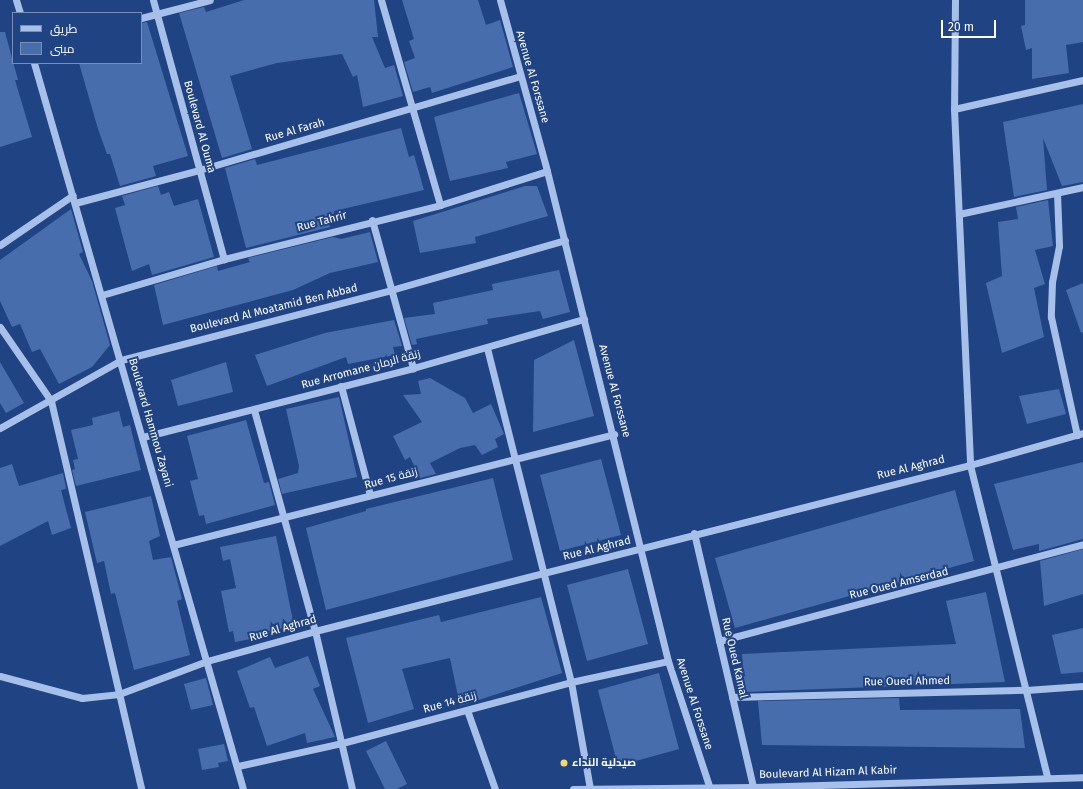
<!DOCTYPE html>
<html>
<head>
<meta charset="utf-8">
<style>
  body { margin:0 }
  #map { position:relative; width:1083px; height:789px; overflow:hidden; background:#204383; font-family:"Fira Sans",Cairo,sans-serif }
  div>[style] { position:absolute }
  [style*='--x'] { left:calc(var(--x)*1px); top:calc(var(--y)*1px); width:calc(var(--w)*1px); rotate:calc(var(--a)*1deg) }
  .building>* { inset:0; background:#486dac }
  .minor>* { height:7px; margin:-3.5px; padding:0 3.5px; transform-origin:3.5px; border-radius:3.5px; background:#a7c0e9 }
  .dots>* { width:11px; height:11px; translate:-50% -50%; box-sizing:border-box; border:2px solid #204383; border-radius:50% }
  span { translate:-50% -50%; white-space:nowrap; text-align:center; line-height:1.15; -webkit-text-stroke:4px #204383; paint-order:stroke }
  .street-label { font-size:11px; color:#fff }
  .poi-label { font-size:11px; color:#fff; font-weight:700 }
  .left { translate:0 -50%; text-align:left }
  .legend { position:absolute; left:12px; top:12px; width:130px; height:52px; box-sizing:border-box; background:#204383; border:1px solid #798eb5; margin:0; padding:5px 7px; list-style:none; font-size:12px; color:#fff }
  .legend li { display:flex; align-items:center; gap:8px; height:20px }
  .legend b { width:20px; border:1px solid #798eb5 }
  .scale { position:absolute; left:941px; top:20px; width:55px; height:18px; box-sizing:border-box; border:2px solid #fff; border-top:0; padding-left:5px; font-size:12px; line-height:14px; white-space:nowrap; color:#fff; -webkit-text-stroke:3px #204383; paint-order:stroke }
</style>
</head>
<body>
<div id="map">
  <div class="building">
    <div style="clip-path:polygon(244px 0,374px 0,378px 37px,372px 37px,385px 68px,394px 65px,403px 96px,363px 107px,357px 75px,353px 77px,342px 54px,277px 63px,230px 76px,252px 149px,222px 158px,179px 13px,204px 7px,206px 12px)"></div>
    <div style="clip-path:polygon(402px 0,478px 0,486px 25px,500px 20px,513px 67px,432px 93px,430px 87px,413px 92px,404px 62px,415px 58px,409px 41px,414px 39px)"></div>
    <div style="clip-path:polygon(1025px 0,1083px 0,1083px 42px,1066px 45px,1069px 73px,1032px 79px,1032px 48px,1026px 50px,1021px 26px,1025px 25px)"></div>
    <div style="clip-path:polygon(147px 22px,188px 156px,153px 166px,156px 176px,120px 186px,110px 154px,107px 154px,98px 129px,79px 63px,141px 63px,141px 23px)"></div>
    <div style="clip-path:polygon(0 32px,5px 32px,18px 80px,15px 80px,32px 137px,0 147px)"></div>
    <div style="clip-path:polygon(519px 93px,537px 154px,506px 162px,508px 168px,450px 181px,434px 117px)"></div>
    <div style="clip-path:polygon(1083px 104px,1083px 182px,1062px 186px,1043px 138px,1047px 190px,1014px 197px,1003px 122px)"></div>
    <div style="clip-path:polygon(401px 128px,409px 157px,414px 155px,424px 190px,334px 211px,334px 214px,327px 216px,330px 227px,246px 248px,225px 168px,255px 159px,257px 165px)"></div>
    <div style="clip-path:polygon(158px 186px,161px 195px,169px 192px,174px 206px,198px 199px,214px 257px,152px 275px,149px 264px,132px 271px,115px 208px,125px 205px,122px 196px)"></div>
    <div style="clip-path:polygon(525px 186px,537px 186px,548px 216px,475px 237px,476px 243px,420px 253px,413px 221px)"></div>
    <div style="clip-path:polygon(1048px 200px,1053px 246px,1035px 250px,1045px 284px,1034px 288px,1044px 337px,1002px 353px,986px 283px,1002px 276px,998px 222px,1018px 219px,1016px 207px)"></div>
    <div style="clip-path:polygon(71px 209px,83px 252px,79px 254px,92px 281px,110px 345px,92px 367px,59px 384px,40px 349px,32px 352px,20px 324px,12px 327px,0 301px,0 260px)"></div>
    <div style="clip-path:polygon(370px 232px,378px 262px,330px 273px,293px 290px,163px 325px,154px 285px,217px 266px,218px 271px,250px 262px,248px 258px,333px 237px,341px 239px)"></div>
    <div style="clip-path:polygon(559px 270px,570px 312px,543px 319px,540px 311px,487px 319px,488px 324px,416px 339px,417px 344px,412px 345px,404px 318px,435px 314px,433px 303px,493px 290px,492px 284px)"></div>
    <div style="clip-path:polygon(1083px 283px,1083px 332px,1081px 333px,1066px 290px)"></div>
    <div style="clip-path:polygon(394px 320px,402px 346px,393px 347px,395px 355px,348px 364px,346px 357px,267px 386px,255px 355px,325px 333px)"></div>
    <div style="clip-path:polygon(574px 340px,594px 416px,533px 432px,534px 360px)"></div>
    <div style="clip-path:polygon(0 362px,24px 403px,6px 413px,0 403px)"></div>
    <div style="clip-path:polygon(226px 362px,233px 392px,178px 406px,171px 380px)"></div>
    <div style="clip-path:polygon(430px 378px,465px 398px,473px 413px,491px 404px,504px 434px,495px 439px,498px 447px,482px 455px,475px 445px,460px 448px,430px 463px,436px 474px,420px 478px,410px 457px,405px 460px,393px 436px,422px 422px,403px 395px,421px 394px,418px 381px)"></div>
    <div style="clip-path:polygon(1059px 389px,1066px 414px,1027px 424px,1019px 396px)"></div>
    <div style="clip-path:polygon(339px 397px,357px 477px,282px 494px,278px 479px,298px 473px,299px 466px,286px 409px)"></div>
    <div style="clip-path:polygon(119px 411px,123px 427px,130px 425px,141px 470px,76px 486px,72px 470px,75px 469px,73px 460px,78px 459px,71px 430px,93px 425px,92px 418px)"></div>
    <div style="clip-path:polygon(246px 420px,264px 483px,269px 482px,275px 505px,206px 524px,204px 515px,199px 516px,190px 481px,198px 479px,187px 436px)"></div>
    <div style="clip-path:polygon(601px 459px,621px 535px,560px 551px,540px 475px)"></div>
    <div style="clip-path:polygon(1083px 462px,1083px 539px,1039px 551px,1039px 544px,1013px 550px,994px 484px)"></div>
    <div style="clip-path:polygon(12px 464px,19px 486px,63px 473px,66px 489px,61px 490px,71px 528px,52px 535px,48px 521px,0 546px,0 468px)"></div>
    <div style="clip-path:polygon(493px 478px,513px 560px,326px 610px,306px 528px,366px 511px,366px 509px)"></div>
    <div style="clip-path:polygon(955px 490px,974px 561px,735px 628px,715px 558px)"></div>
    <div style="clip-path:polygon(151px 496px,160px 536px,149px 541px,153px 560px,171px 557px,182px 599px,177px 601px,190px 655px,134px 670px,115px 593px,111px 594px,104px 561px,97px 563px,85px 512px)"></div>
    <div style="clip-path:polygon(276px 536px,294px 626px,260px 633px,262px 637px,235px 642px,233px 631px,229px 632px,221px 591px,236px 588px,230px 559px,223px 561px,220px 547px)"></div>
    <div style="clip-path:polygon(1083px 549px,1083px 594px,1044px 606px,1040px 561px)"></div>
    <div style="clip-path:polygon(628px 569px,648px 644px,587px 661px,567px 585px)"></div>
    <div style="clip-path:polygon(986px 592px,1005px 682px,745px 692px,742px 654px,956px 644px,946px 601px)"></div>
    <div style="clip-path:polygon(541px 597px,562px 673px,460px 706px,450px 658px,402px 669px,414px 709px,368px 723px,346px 638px,439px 615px,441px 622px)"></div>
    <div style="clip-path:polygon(1083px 628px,1083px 672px,1061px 674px,1052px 635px)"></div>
    <div style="clip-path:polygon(308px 656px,320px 686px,313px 689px,335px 737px,307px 743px,305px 733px,267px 746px,254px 707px,250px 708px,237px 671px,270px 657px,275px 668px)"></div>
    <div style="clip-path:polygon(659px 673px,679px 749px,618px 766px,598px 690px)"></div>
    <div style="clip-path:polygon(206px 678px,213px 705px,191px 710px,184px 684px)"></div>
    <div style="clip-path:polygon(899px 698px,900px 710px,1020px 709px,1025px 748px,762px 745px,758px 701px)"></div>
    <div style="clip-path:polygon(386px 741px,407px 784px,397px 789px,385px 789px,366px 751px)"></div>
    <div style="clip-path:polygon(224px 744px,228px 761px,218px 763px,219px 767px,202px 770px,198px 749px)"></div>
  </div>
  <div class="minor">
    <div style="--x:16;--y:0;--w:14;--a:73"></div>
    <div style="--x:153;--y:0;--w:269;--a:74.7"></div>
    <div style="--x:381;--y:0;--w:213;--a:73.9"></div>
    <div style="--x:500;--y:0;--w:177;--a:74.6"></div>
    <div style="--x:547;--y:171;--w:505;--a:76.13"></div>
    <div style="--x:668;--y:661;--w:132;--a:71.8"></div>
    <div style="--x:955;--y:0;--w:109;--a:90.5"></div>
    <div style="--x:954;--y:109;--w:356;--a:87.4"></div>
    <div style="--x:970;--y:465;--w:320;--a:76.1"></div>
    <div style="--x:141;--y:18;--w:71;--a:-14.6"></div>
    <div style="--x:34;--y:63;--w:755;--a:73.94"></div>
    <div style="--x:954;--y:109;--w:132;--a:-12.7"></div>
    <div style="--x:1057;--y:193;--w:53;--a:87.8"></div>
    <div style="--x:1059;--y:246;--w:37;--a:101"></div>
    <div style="--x:1052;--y:282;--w:35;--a:92"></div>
    <div style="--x:1051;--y:317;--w:121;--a:77.6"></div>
    <div style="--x:75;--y:203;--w:128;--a:-14.9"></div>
    <div style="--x:199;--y:170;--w:334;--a:-16.3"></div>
    <div style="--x:959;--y:214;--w:127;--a:-12.3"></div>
    <div style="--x:372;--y:220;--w:154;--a:74.5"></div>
    <div style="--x:0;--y:245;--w:88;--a:-34.4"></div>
    <div style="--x:102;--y:295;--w:127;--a:-16.4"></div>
    <div style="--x:224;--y:259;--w:223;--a:-14"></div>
    <div style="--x:440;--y:205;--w:112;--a:-17.6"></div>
    <div style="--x:0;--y:327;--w:90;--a:55.4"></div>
    <div style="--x:51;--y:401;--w:398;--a:76.9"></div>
    <div style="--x:487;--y:348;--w:344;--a:75.9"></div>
    <div style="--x:571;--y:682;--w:109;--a:79.9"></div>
    <div style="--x:341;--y:386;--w:113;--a:75.1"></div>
    <div style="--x:254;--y:410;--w:229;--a:74.6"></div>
    <div style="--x:315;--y:631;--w:162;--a:76.8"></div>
    <div style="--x:0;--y:428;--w:139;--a:-29.3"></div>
    <div style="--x:121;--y:360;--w:279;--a:-14.5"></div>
    <div style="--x:391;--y:290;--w:181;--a:-16"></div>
    <div style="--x:143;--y:437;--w:279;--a:-14.3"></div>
    <div style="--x:413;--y:368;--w:178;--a:-16"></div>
    <div style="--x:694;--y:533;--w:261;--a:76.9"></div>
    <div style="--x:173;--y:545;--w:455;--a:-14.1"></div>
    <div style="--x:719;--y:641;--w:377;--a:-14.9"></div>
    <div style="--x:0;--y:676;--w:85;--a:15"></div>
    <div style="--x:82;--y:698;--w:37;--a:-6"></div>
    <div style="--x:119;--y:694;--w:94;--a:-20.6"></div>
    <div style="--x:207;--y:661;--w:112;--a:-15.5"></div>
    <div style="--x:315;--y:631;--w:676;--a:-14.22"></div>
    <div style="--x:970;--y:465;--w:117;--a:-15.8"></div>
    <div style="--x:732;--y:697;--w:294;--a:-1.4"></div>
    <div style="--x:1026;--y:690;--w:57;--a:-4"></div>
    <div style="--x:467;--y:710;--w:84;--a:70.5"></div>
    <div style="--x:238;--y:766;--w:107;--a:-12.5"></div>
    <div style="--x:342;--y:743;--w:237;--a:-14.9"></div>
    <div style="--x:571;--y:682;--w:99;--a:-12.2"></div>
    <div style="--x:573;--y:789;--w:180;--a:-0.6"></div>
    <div style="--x:753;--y:787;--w:330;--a:-1.7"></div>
  </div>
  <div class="dots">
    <div style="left:564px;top:763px;background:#f7d967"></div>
  </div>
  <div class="street-label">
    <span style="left:532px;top:77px;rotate:74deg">Avenue Al Forssane</span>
    <span style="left:199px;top:127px;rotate:75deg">Boulevard Al Ouma</span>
    <span style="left:295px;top:131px;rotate:-16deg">Rue Al Farah</span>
    <span style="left:322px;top:222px;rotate:-15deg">Rue Tahrir</span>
    <span style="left:274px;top:309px;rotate:-14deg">Boulevard Al Moatamid Ben Abbad</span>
    <span style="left:361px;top:370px;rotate:-15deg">Rue Arromane زنقة الرمان</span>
    <span style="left:614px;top:391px;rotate:75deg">Avenue Al Forssane</span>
    <span style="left:150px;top:423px;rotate:74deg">Boulevard Hammou Zayani</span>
    <span style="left:911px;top:468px;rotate:-14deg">Rue Al Aghrad</span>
    <span style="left:391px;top:479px;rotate:-15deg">Rue 15 زنقة</span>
    <span style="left:597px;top:549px;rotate:-14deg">Rue Al Aghrad</span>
    <span style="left:899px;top:584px;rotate:-14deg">Rue Oued Amserdad</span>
    <span style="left:283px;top:629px;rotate:-16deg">Rue Al Aghrad</span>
    <span style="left:734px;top:658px;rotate:77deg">Rue Oued Kamal</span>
    <span style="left:907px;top:682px;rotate:-1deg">Rue Oued Ahmed</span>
    <span style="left:450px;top:703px;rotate:-15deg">Rue 14 زنقة</span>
    <span style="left:694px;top:704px;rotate:72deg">Avenue Al Forssane</span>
    <span style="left:828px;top:773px;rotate:-2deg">Boulevard Al Hizam Al Kabir</span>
  </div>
  <div class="poi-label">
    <span class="left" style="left:572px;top:763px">صيدلية النداء</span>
  </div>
  <ul class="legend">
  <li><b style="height:5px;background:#a7c0e9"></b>طريق</li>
  <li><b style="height:11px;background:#486dac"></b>مبنى</li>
  </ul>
  <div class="scale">20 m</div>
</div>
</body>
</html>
